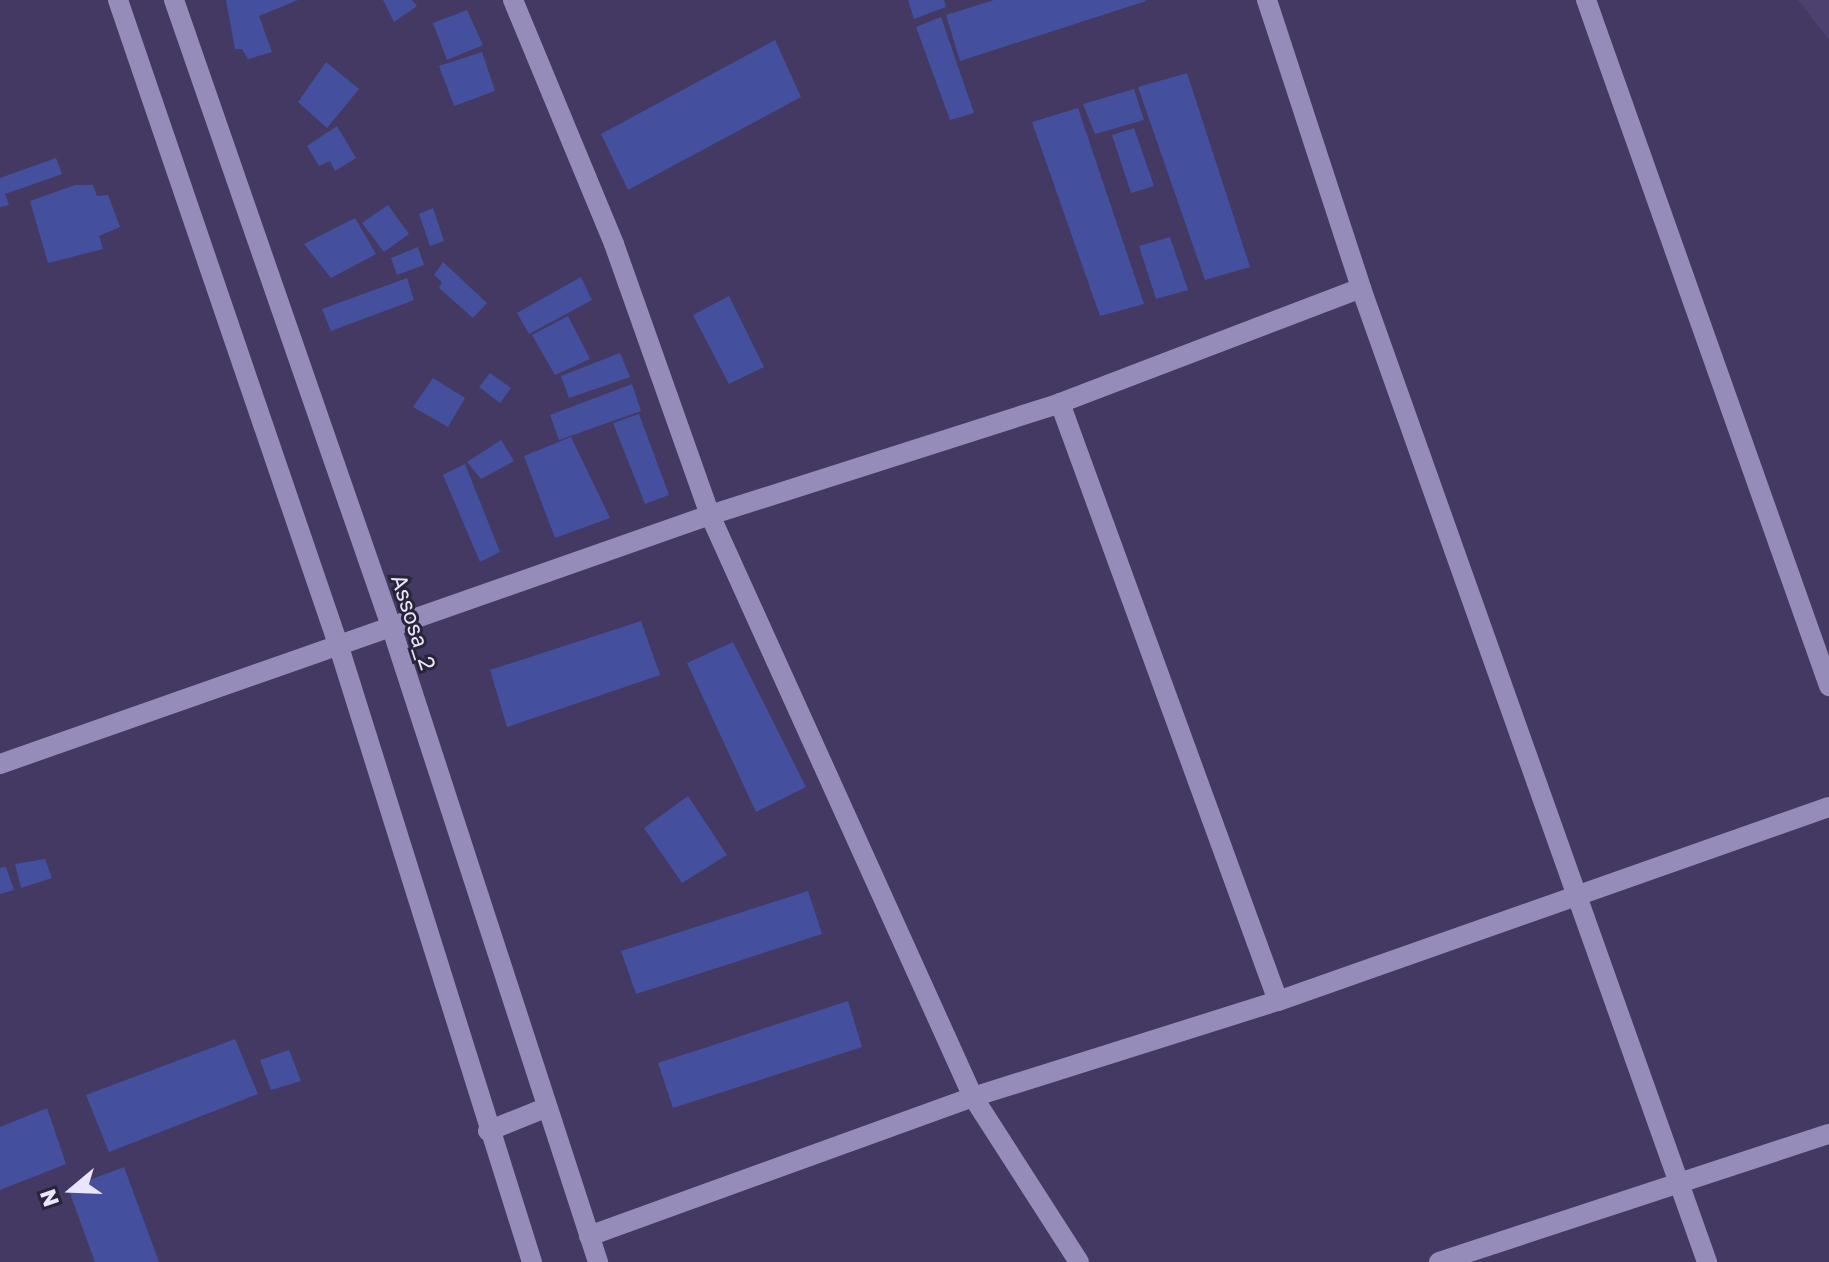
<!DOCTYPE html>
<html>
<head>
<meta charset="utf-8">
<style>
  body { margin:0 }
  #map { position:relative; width:1829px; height:1262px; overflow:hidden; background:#433962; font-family:"Golos Text",sans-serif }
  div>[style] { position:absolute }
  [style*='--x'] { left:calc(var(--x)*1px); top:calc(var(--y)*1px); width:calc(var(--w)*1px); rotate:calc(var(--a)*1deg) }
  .built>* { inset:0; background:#4d4170 }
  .building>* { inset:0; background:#44509e }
  .minor>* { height:20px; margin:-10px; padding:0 10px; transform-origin:10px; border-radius:10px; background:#968cba }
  span { translate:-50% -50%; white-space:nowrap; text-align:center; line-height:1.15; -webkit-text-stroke:6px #292437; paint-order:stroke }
  .street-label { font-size:22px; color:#eae5ff }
  .north { position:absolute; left:32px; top:1150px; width:80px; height:80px; -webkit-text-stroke:6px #292437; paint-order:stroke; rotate:251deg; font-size:22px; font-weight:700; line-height:32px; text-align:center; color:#eae5ff }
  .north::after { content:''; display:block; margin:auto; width:28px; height:36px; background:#eae5ff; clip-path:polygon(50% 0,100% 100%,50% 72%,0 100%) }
</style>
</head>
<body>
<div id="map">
  <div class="built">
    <div style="clip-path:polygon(1798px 0,1829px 0,1829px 40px)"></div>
  </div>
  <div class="building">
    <div style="clip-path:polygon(226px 0,298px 0,259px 16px,272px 52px,248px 59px,242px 49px,235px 49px)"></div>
    <div style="clip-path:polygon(383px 0,412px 0,417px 6px,394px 22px)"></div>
    <div style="clip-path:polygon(908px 0,944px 0,946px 7px,914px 19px)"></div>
    <div style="clip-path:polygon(994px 0,1146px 0,1146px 1px,960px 61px,946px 15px)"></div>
    <div style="clip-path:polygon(467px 10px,483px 45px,447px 60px,433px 23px)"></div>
    <div style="clip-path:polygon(941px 17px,974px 113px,950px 120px,916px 27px)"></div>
    <div style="clip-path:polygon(775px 40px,801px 97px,628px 190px,601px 134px)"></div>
    <div style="clip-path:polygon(482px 52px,495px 91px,454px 106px,439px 66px)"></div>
    <div style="clip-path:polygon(326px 62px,359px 89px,327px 128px,298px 102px)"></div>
    <div style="clip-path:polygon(1187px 73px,1250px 267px,1205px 280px,1138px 87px)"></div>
    <div style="clip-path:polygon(1134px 89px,1144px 120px,1095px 134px,1083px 104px)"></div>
    <div style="clip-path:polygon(1078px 108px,1144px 304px,1100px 316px,1032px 122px)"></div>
    <div style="clip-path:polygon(337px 126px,356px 158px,335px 171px,330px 161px,319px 166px,307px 146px)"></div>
    <div style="clip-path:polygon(1134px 128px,1154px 186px,1131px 193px,1112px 135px)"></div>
    <div style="clip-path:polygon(56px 158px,62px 174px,5px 194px,9px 205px,0 207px,0 178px)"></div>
    <div style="clip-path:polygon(75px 185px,93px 185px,97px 196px,108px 195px,120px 227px,99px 236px,103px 249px,48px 263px,30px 201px)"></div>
    <div style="clip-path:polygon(388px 205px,409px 234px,384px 252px,362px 223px)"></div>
    <div style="clip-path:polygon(433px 208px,444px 241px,430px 246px,419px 214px)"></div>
    <div style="clip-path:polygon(355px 218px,376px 254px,331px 278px,304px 244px)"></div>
    <div style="clip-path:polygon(1170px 237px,1188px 290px,1156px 299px,1139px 246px)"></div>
    <div style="clip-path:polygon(418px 247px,424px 265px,397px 275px,391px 258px)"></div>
    <div style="clip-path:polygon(443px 262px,487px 303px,473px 318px,439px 288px,442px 282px,434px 275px)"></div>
    <div style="clip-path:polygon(581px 277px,592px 300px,529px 334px,517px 313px)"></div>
    <div style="clip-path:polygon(407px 278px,414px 300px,331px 331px,322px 309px)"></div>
    <div style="clip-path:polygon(729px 296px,764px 367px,729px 384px,693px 315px)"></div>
    <div style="clip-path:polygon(568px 316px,590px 359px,555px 375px,532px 335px)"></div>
    <div style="clip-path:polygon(620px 353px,630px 377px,569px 398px,561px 376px)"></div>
    <div style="clip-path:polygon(490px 373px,511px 388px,500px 403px,479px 387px)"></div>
    <div style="clip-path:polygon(433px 378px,465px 398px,448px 427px,413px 407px)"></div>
    <div style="clip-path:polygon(632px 384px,641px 411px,559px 440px,550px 415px)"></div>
    <div style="clip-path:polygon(639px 414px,669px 495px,645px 504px,613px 423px)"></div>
    <div style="clip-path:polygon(571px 437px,610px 518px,555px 538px,524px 456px)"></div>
    <div style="clip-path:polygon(501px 440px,514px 461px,481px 479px,467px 462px)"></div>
    <div style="clip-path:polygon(465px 464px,500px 552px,480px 562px,443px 475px)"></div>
    <div style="clip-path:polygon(641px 621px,660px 675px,507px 727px,490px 670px)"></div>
    <div style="clip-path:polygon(733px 642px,806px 787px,756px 812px,687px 663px)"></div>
    <div style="clip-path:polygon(688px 796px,727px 855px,682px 883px,644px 828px)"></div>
    <div style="clip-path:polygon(45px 859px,52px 878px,21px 888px,15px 864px)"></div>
    <div style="clip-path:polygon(6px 867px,14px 890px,0 894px,0 868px)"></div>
    <div style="clip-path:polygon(808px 891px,822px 934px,636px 994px,621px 951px)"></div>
    <div style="clip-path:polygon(848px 1001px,862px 1047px,673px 1108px,658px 1063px)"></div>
    <div style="clip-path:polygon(235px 1039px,258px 1094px,109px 1152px,86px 1095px)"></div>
    <div style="clip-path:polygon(289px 1050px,301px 1081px,271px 1090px,260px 1060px)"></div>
    <div style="clip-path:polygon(47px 1108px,66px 1164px,0 1190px,0 1127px)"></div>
    <div style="clip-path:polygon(124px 1167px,159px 1262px,95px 1262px,68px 1188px)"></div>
  </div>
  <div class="minor">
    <div style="--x:118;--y:0;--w:684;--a:71.14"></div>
    <div style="--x:339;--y:647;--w:645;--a:72.58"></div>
    <div style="--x:174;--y:0;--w:666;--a:70.88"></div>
    <div style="--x:392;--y:629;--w:666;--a:71.97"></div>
    <div style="--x:513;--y:0;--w:264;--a:67.5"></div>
    <div style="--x:614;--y:244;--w:288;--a:70.5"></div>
    <div style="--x:710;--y:515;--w:639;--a:65.68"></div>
    <div style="--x:973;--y:1097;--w:196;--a:57.3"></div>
    <div style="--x:1267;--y:0;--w:303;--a:71.9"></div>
    <div style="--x:1361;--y:288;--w:1034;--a:70.44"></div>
    <div style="--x:1586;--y:0;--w:728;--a:70.49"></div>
    <div style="--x:1060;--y:403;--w:636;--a:69.97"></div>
    <div style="--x:0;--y:764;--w:752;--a:-19.33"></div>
    <div style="--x:710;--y:515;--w:367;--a:-17.7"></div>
    <div style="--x:1060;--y:403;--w:322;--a:-20.9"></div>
    <div style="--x:488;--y:1131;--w:61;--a:-22"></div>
    <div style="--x:589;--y:1236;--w:408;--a:-19.9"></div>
    <div style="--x:973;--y:1097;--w:320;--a:-17.5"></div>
    <div style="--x:1278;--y:1001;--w:584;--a:-19.4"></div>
    <div style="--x:1439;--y:1262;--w:410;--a:-18.2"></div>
  </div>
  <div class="street-label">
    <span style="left:414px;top:622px;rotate:72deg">Assosa_2</span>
  </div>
  <div class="north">N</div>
</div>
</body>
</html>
